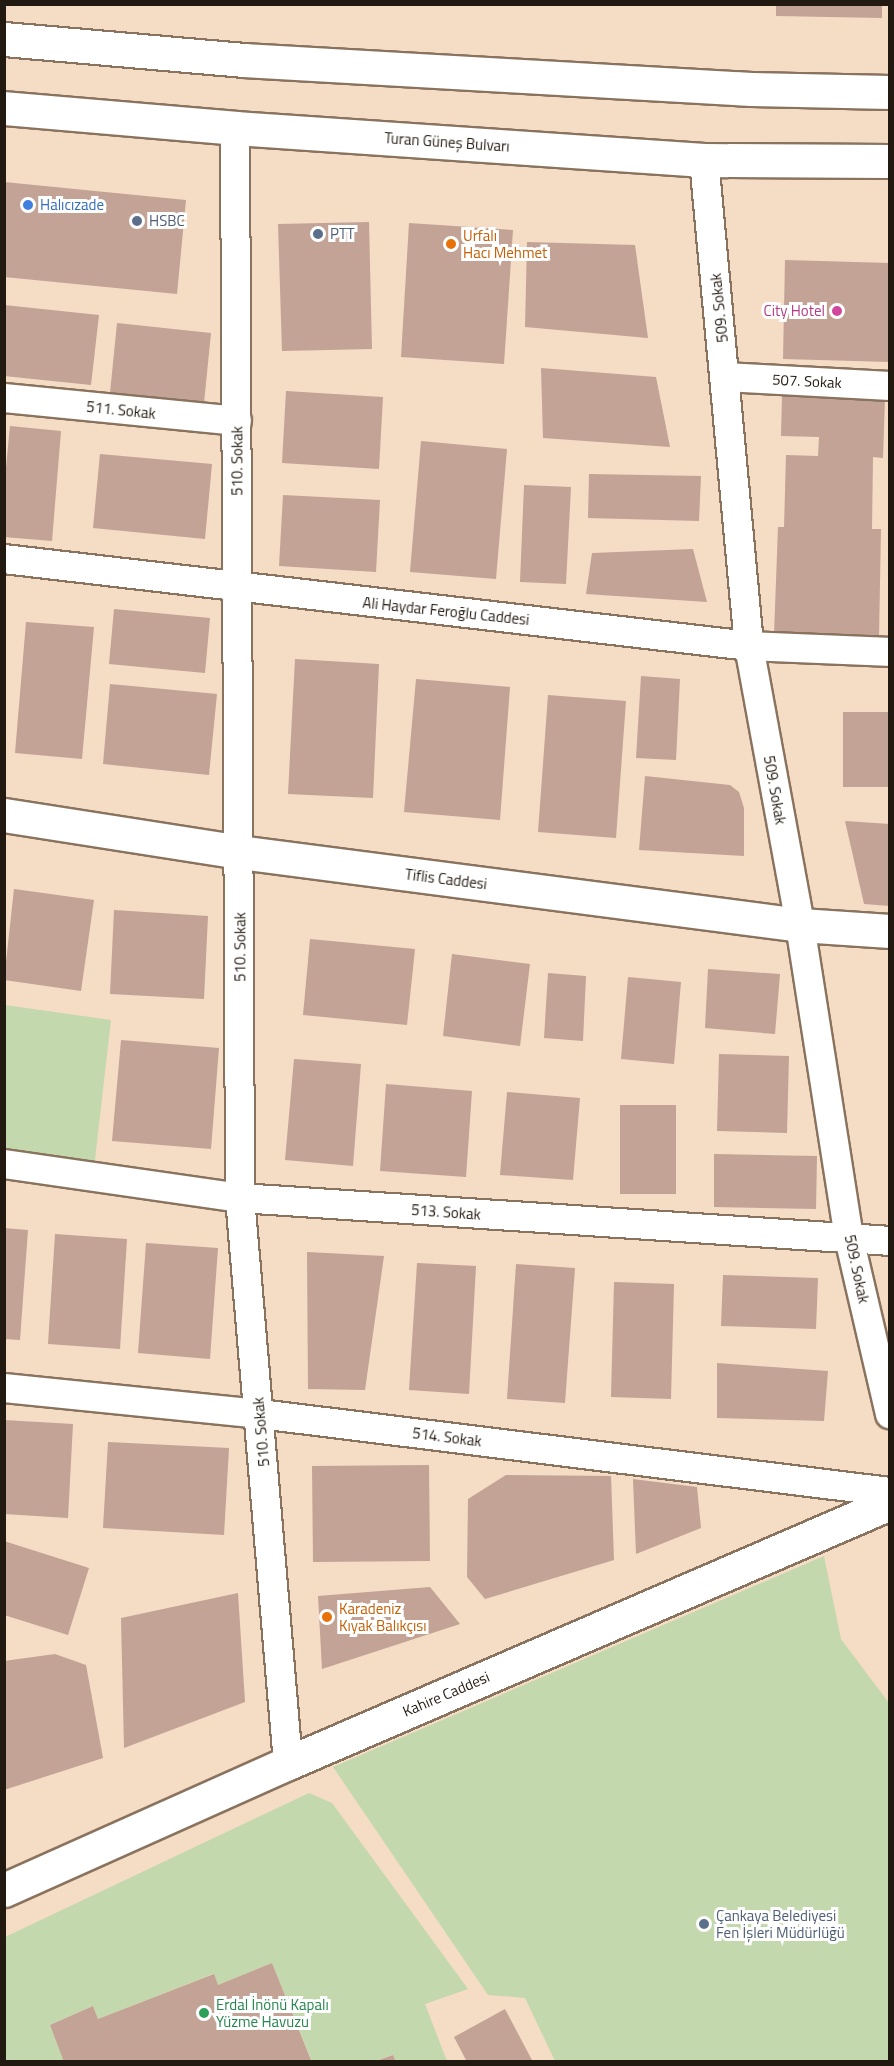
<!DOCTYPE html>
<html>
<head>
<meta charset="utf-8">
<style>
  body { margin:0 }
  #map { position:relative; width:894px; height:2066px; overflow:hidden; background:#f5dcc5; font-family:"Titillium Web",sans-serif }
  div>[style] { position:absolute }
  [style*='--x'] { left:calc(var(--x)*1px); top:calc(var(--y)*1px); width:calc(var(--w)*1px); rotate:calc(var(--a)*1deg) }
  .green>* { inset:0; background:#c3d8ad }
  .building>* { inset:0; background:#c2a396 }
  .roads { filter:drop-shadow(2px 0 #89735e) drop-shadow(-2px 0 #89735e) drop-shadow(0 2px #89735e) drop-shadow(0 -2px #89735e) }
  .minor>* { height:28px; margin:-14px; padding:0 14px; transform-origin:14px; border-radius:14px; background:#fff }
  .tertiary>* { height:33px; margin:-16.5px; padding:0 16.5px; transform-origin:16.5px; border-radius:16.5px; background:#fff }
  .secondary>* { height:33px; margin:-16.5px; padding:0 16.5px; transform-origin:16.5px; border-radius:16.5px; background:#fff }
  .primary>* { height:33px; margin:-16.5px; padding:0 16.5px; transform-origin:16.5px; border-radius:16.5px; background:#fff }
  .dots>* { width:16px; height:16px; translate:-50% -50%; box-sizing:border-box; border:3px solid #fff; border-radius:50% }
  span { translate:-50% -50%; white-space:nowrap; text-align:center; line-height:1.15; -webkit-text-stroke:6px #fff; paint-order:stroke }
  .street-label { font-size:15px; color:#221911 }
  .shop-label { font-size:15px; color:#366cbe }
  .left { translate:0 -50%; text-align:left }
  .service-label { font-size:15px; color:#4e5e75 }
  .food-label { font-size:15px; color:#c56008 }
  .hotel-label { font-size:15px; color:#b23c85 }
  .right { translate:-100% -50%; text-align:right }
  .leisure-label { font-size:15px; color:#27864d }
  .frame { position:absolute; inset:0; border:6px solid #221911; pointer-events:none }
</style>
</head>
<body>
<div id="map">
  <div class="green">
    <div style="clip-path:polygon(5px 1005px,111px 1020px,93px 1177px,5px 1164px)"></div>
    <div style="clip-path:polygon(824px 1556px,841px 1639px,889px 1703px,889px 2061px,555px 2061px,525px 1998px,488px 1995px,333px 1767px)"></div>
    <div style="clip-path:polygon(309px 1793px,332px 1803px,468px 1989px,425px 2004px,447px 2061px,396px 2061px,393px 2055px,374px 2061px,306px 2061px,311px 2059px,272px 1963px,218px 1985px,213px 1974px,98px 2019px,93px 2006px,50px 2025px,64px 2061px,5px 2062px,5px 1937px)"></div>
  </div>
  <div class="building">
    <div style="clip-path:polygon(776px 4px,882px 4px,882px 18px,776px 16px)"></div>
    <div style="clip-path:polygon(4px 182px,186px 200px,177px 294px,4px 277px)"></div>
    <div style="clip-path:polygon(369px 222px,372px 349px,282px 351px,278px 224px)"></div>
    <div style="clip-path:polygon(409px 223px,513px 230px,504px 364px,401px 357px)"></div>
    <div style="clip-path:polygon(527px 242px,635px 245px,648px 338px,525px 327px)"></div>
    <div style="clip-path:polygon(785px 260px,890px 263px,890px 362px,783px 359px)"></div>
    <div style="clip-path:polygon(4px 305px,99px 315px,91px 385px,4px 376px)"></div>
    <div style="clip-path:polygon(117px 323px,211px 333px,204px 403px,110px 393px)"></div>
    <div style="clip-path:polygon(541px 368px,656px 377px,670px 447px,543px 438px)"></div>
    <div style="clip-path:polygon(286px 391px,383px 397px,379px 469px,282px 463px)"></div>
    <div style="clip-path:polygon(782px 395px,885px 398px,883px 458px,873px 457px,872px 529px,881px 529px,879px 637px,774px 634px,778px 527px,784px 527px,786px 455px,818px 456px,819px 437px,781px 436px)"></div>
    <div style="clip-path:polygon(10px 426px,61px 431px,52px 541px,4px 537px,4px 488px)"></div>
    <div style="clip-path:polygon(421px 441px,507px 449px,496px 579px,410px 572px)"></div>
    <div style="clip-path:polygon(100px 454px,212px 464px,205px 539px,93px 528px)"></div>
    <div style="clip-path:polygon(589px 474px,701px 476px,699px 521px,588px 518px)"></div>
    <div style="clip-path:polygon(524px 485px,571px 487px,566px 584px,520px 582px)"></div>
    <div style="clip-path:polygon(283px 495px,380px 500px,376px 572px,279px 566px)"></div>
    <div style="clip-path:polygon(693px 549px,707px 602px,586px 594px,592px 553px)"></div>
    <div style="clip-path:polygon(114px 609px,210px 618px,205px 673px,109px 664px)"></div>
    <div style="clip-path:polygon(26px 622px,94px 627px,82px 759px,15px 753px)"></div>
    <div style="clip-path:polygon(295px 659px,379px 664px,373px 798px,288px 794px)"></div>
    <div style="clip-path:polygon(641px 676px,680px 679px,676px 760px,636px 758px)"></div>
    <div style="clip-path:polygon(416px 679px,510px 687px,500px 820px,404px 812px)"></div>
    <div style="clip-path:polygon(110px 684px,217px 694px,209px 775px,103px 764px)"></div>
    <div style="clip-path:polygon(548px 695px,626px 701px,616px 838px,538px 832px)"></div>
    <div style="clip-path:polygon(843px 712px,890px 712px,890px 787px,843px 787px)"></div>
    <div style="clip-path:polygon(645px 776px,730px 785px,739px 792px,744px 808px,744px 856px,639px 850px)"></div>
    <div style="clip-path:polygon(845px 821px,890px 824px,890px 906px,864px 904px)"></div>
    <div style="clip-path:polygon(14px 889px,94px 900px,81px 991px,4px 980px)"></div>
    <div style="clip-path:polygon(114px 910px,208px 916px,204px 999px,110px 994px)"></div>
    <div style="clip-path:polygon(310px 939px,415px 949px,407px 1025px,303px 1015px)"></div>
    <div style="clip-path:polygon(452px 954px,530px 964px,520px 1046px,443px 1036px)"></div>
    <div style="clip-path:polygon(708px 969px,780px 974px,775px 1034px,705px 1028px)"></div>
    <div style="clip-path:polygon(548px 973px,586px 976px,583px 1041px,544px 1038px)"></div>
    <div style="clip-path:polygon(628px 977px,681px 982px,674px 1064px,621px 1059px)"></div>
    <div style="clip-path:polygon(121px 1040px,219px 1048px,211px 1149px,112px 1141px)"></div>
    <div style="clip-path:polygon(719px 1054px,789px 1056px,787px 1133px,717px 1131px)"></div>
    <div style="clip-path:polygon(294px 1059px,361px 1064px,353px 1166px,285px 1160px)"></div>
    <div style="clip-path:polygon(386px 1084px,472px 1091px,466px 1177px,380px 1171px)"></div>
    <div style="clip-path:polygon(507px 1092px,580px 1098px,573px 1180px,500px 1175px)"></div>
    <div style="clip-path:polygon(620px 1105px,676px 1105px,676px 1194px,620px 1194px)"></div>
    <div style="clip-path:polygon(714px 1154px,817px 1156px,816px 1209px,714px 1207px)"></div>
    <div style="clip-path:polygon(4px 1228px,28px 1230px,20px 1340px,4px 1339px)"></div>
    <div style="clip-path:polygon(55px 1234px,127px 1239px,120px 1349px,48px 1344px)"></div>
    <div style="clip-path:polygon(146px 1243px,218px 1248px,210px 1359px,138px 1353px)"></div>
    <div style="clip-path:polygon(307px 1252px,384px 1256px,365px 1390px,308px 1389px)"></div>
    <div style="clip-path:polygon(417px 1263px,476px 1266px,469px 1394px,409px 1390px)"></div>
    <div style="clip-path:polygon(516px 1264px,575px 1268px,565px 1403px,507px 1399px)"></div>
    <div style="clip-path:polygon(723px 1275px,818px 1278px,816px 1329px,721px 1326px)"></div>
    <div style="clip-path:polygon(614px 1282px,674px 1284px,671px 1399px,611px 1397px)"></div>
    <div style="clip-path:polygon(717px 1363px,828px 1371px,824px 1421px,717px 1418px)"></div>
    <div style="clip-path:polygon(4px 1420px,73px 1424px,68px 1518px,4px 1514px)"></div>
    <div style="clip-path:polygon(108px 1442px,229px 1448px,224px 1535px,103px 1528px)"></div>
    <div style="clip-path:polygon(429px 1465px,430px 1561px,313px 1562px,312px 1466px)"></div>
    <div style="clip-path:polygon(506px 1475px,611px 1476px,614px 1560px,485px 1599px,467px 1577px,468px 1499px)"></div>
    <div style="clip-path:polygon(633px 1479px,697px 1487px,701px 1528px,636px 1554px)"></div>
    <div style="clip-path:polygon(4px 1541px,89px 1568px,68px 1635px,4px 1615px)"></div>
    <div style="clip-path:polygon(430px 1587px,460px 1624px,322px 1669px,318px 1596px)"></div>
    <div style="clip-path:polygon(238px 1593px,245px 1702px,124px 1748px,121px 1618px)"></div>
    <div style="clip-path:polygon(55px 1654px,86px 1665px,103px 1758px,4px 1790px,4px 1661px)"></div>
    <div style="clip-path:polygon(272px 1963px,311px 2060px,64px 2062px,50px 2025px,93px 2006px,98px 2019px,214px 1974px,218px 1985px)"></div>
    <div style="clip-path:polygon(505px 2009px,533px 2062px,467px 2062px,454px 2037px)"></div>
    <div style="clip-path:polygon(393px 2055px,396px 2062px,376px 2062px,376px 2061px)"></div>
  </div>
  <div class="roads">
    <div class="minor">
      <div style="--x:235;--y:128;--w:1070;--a:89.73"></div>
      <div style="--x:240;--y:1198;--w:567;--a:85.14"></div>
      <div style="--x:704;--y:160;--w:488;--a:84.7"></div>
      <div style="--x:749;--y:646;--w:284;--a:79.6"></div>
      <div style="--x:800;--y:925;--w:317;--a:81.1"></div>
      <div style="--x:849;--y:1238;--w:181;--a:76.9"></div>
      <div style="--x:725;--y:377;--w:165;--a:3.1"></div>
      <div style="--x:4;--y:398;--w:234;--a:5.6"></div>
      <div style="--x:4;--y:559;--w:750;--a:6.66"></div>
      <div style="--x:749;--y:646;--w:141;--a:2.4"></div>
      <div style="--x:4;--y:1164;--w:238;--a:8.2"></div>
      <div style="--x:240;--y:1198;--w:651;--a:3.78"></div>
      <div style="--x:4;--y:1388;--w:257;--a:5.8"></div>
      <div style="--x:260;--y:1414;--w:635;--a:7.06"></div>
    </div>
    <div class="tertiary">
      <div style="--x:4;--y:815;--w:238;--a:8.9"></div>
      <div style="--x:239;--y:852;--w:566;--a:7.41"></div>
      <div style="--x:800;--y:925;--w:90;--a:3.8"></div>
    </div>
    <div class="secondary">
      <div style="--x:4;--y:1890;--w:311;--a:-24.1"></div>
      <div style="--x:288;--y:1763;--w:656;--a:-23.36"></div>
    </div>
    <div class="primary">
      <div style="--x:4;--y:39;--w:240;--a:5"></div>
      <div style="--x:243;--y:60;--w:509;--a:3.27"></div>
      <div style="--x:751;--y:89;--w:139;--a:1.2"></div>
      <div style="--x:4;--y:108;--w:232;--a:4.9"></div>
      <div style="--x:235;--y:128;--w:470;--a:3.9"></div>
      <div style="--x:704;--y:160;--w:186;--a:0.3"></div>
    </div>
  </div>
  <div class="dots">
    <div style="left:28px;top:205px;background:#3f7fe0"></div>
    <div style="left:137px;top:221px;background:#5c6f8a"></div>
    <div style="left:318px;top:234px;background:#5c6f8a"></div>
    <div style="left:451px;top:244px;background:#e8710a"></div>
    <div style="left:837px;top:311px;background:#d1479c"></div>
    <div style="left:327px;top:1617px;background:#e8710a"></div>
    <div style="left:704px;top:1924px;background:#5c6f8a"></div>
    <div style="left:204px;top:2013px;background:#2e9e5b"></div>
  </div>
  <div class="street-label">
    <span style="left:447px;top:142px;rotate:4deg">Turan Güneş Bulvarı</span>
    <span style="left:719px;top:308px;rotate:-96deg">509. Sokak</span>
    <span style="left:807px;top:381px;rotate:3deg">507. Sokak</span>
    <span style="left:121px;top:410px;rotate:6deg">511. Sokak</span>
    <span style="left:237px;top:461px;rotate:-90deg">510. Sokak</span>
    <span style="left:446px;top:611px;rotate:6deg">Ali Haydar Feroğlu Caddesi</span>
    <span style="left:775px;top:790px;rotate:80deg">509. Sokak</span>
    <span style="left:446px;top:879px;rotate:7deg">Tiflis Caddesi</span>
    <span style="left:240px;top:947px;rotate:-90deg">510. Sokak</span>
    <span style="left:446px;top:1212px;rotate:4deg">513. Sokak</span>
    <span style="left:857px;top:1269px;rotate:78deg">509. Sokak</span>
    <span style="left:261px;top:1432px;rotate:-95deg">510. Sokak</span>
    <span style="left:447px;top:1437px;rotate:7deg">514. Sokak</span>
    <span style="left:446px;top:1694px;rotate:-23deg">Kahire Caddesi</span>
  </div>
  <div class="shop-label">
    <span class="left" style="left:40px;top:205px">Halıcızade</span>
  </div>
  <div class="service-label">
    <span class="left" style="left:149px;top:221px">HSBC</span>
    <span class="left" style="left:330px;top:234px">PTT</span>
    <span class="left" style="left:716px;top:1924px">Çankaya Belediyesi<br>Fen İşleri Müdürlüğü</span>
  </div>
  <div class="food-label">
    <span class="left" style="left:463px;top:244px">Urfalı<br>Hacı Mehmet</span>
    <span class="left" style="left:339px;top:1617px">Karadeniz<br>Kıyak Balıkçısı</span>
  </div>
  <div class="hotel-label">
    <span class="right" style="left:825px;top:311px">City Hotel</span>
  </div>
  <div class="leisure-label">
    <span class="left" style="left:216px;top:2013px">Erdal İnönü Kapalı<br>Yüzme Havuzu</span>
  </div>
  <div class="frame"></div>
</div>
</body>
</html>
